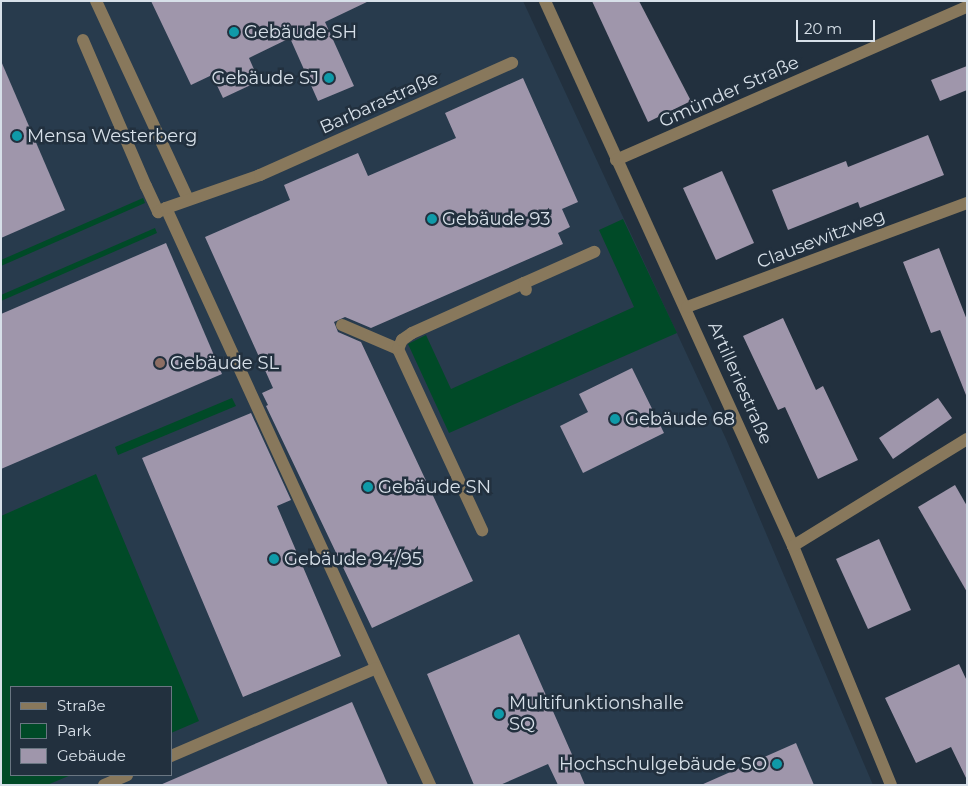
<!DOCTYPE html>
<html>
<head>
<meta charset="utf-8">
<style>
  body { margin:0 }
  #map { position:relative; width:968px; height:786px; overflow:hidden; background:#22303e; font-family:Montserrat,sans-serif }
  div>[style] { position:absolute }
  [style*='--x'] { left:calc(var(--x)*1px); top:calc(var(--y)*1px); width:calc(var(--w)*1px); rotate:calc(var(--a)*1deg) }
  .built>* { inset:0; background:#283b4d }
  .green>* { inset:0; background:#004a27 }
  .building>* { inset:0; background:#9f96ab }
  .minor>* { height:12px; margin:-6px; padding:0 6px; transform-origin:6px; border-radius:6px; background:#88785c }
  .dots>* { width:14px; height:14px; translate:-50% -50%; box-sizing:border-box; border:2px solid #22303e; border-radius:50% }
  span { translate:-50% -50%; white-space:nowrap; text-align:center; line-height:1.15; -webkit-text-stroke:5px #22303e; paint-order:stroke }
  .poi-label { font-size:18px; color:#d7e0e9 }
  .left { translate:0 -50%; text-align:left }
  .right { translate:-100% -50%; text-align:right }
  .street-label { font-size:18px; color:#d7e0e9 }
  .frame { position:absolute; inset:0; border:2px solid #d7e0e9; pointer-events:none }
  .legend { position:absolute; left:10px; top:686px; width:162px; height:90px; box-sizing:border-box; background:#22303e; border:1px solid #6a7682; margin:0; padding:6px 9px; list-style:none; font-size:15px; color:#d7e0e9 }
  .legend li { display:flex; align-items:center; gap:10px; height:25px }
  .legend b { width:25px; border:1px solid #6a7682 }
  .scale { position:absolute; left:796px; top:20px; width:79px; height:22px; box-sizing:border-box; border:2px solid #d7e0e9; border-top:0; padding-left:6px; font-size:15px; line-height:18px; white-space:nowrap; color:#d7e0e9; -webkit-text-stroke:4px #22303e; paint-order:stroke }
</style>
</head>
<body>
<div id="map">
  <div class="built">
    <div style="clip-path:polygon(evenodd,1px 1px,523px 1px,726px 439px,873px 785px,1px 785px,1px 1px,11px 687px,171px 687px,171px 775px,11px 775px,11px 687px)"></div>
  </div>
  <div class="green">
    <div style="clip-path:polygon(143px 198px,145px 203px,1px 266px,1px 260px)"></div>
    <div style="clip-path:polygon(623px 219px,677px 333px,449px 433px,408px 344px,426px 335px,451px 389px,634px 307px,599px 230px)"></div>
    <div style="clip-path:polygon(155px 228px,157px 233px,1px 301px,1px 295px)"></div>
    <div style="clip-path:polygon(232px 398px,236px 406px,118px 455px,115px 447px)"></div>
    <div style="clip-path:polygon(96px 474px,199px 721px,171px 733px,171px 687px,11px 687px,11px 775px,71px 775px,47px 785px,1px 785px,1px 516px)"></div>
  </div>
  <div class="building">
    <div style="clip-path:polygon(151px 1px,369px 1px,325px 22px,354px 86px,318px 101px,290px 38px,249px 58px,259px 81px,223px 98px,212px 75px,191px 85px)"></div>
    <div style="clip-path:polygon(592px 1px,639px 1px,691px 101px,648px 122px)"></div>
    <div style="clip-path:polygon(1px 61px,65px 210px,1px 238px)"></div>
    <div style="clip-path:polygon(967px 66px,967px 90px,940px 101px,931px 80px)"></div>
    <div style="clip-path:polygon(523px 78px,578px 202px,562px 209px,570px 227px,558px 233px,563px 244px,371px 328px,345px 317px,334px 322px,338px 332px,361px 342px,473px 581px,372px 628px,266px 406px,268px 405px,262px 393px,273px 388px,205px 237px,290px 200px,284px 185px,358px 153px,368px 176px,456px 138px,445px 113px)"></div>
    <div style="clip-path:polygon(928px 135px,944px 175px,860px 208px,858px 202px,788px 230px,772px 190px,846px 161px,848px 167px)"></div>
    <div style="clip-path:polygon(722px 171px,754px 243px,716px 260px,683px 188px)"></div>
    <div style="clip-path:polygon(166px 243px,222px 374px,1px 469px,1px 314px)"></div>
    <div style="clip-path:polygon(939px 248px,967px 320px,966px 395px,940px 330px,931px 333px,903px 262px)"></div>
    <div style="clip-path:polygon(783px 318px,816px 390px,823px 386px,858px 460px,818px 479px,785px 407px,778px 410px,743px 336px)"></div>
    <div style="clip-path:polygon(632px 368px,664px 433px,583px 473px,560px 426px,588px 412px,579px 394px)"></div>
    <div style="clip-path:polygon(938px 398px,952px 418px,893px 459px,879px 438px)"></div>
    <div style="clip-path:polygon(251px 413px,291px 500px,277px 506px,341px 656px,243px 697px,142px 458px)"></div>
    <div style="clip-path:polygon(955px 485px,967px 506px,967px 592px,918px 507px)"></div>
    <div style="clip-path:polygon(879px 539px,911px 610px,868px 629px,836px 559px)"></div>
    <div style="clip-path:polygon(519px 634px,574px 759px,585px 785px,558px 785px,548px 764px,500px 785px,474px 785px,427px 674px)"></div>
    <div style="clip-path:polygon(959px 664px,967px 681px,967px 780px,951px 747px,916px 763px,885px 698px)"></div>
    <div style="clip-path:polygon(352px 702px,388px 785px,160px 785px)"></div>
    <div style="clip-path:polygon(796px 743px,814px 785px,701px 785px)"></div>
  </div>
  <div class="minor">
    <div style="--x:96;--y:1;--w:218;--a:65.1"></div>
    <div style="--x:545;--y:1;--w:599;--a:65.53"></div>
    <div style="--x:793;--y:546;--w:258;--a:67.7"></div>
    <div style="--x:83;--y:40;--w:159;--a:66.7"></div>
    <div style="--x:146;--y:186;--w:29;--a:65"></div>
    <div style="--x:158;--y:212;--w:9;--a:-27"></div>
    <div style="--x:166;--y:208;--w:635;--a:65.41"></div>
    <div style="--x:616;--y:160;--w:383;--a:-23.6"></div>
    <div style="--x:166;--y:208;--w:100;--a:-19.3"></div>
    <div style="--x:260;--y:175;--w:276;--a:-24"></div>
    <div style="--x:524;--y:283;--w:77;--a:-23.9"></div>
    <div style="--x:687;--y:307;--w:299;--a:-20.4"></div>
    <div style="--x:342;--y:325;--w:61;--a:23.2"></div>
    <div style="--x:398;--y:349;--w:200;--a:65.1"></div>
    <div style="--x:398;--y:349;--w:10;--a:-66"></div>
    <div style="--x:402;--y:340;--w:12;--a:-35"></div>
    <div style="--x:412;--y:333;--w:123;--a:-24.1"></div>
    <div style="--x:524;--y:283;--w:7;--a:74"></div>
    <div style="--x:793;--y:546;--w:204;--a:-31.6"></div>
    <div style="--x:171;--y:756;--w:223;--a:-23.2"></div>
    <div style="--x:104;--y:785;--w:25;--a:-23"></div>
  </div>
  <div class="dots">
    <div style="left:234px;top:32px;background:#0f9aa8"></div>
    <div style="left:329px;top:78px;background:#0f9aa8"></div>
    <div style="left:17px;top:136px;background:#0f9aa8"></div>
    <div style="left:432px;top:219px;background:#0f9aa8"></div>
    <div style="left:160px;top:363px;background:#8d6e63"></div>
    <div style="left:615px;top:419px;background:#0f9aa8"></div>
    <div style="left:368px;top:487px;background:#0f9aa8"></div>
    <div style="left:274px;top:559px;background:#0f9aa8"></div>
    <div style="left:499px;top:714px;background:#0f9aa8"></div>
    <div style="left:777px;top:764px;background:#0f9aa8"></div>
  </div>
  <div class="poi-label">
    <span class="left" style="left:244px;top:32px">Gebäude SH</span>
    <span class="right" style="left:319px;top:78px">Gebäude SJ</span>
    <span class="left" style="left:27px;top:136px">Mensa Westerberg</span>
    <span class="left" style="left:442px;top:219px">Gebäude 93</span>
    <span class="left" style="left:170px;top:363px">Gebäude SL</span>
    <span class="left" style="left:625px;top:419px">Gebäude 68</span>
    <span class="left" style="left:378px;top:487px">Gebäude SN</span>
    <span class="left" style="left:284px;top:559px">Gebäude 94/95</span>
    <span class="left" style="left:509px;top:714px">Multifunktionshalle<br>SQ</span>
    <span class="right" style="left:767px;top:764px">Hochschulgebäude SO</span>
  </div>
  <div class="street-label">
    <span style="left:729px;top:92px;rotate:-24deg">Gmünder Straße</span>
    <span style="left:379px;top:103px;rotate:-24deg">Barbarastraße</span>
    <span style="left:821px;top:239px;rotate:-21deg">Clausewitzweg</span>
    <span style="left:740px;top:383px;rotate:66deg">Artilleriestraße</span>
  </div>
  <div class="frame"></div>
  <ul class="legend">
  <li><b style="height:6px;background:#88785c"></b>Straße</li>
  <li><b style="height:14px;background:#004a27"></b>Park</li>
  <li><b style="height:14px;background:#9f96ab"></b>Gebäude</li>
  </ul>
  <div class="scale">20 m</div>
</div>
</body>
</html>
